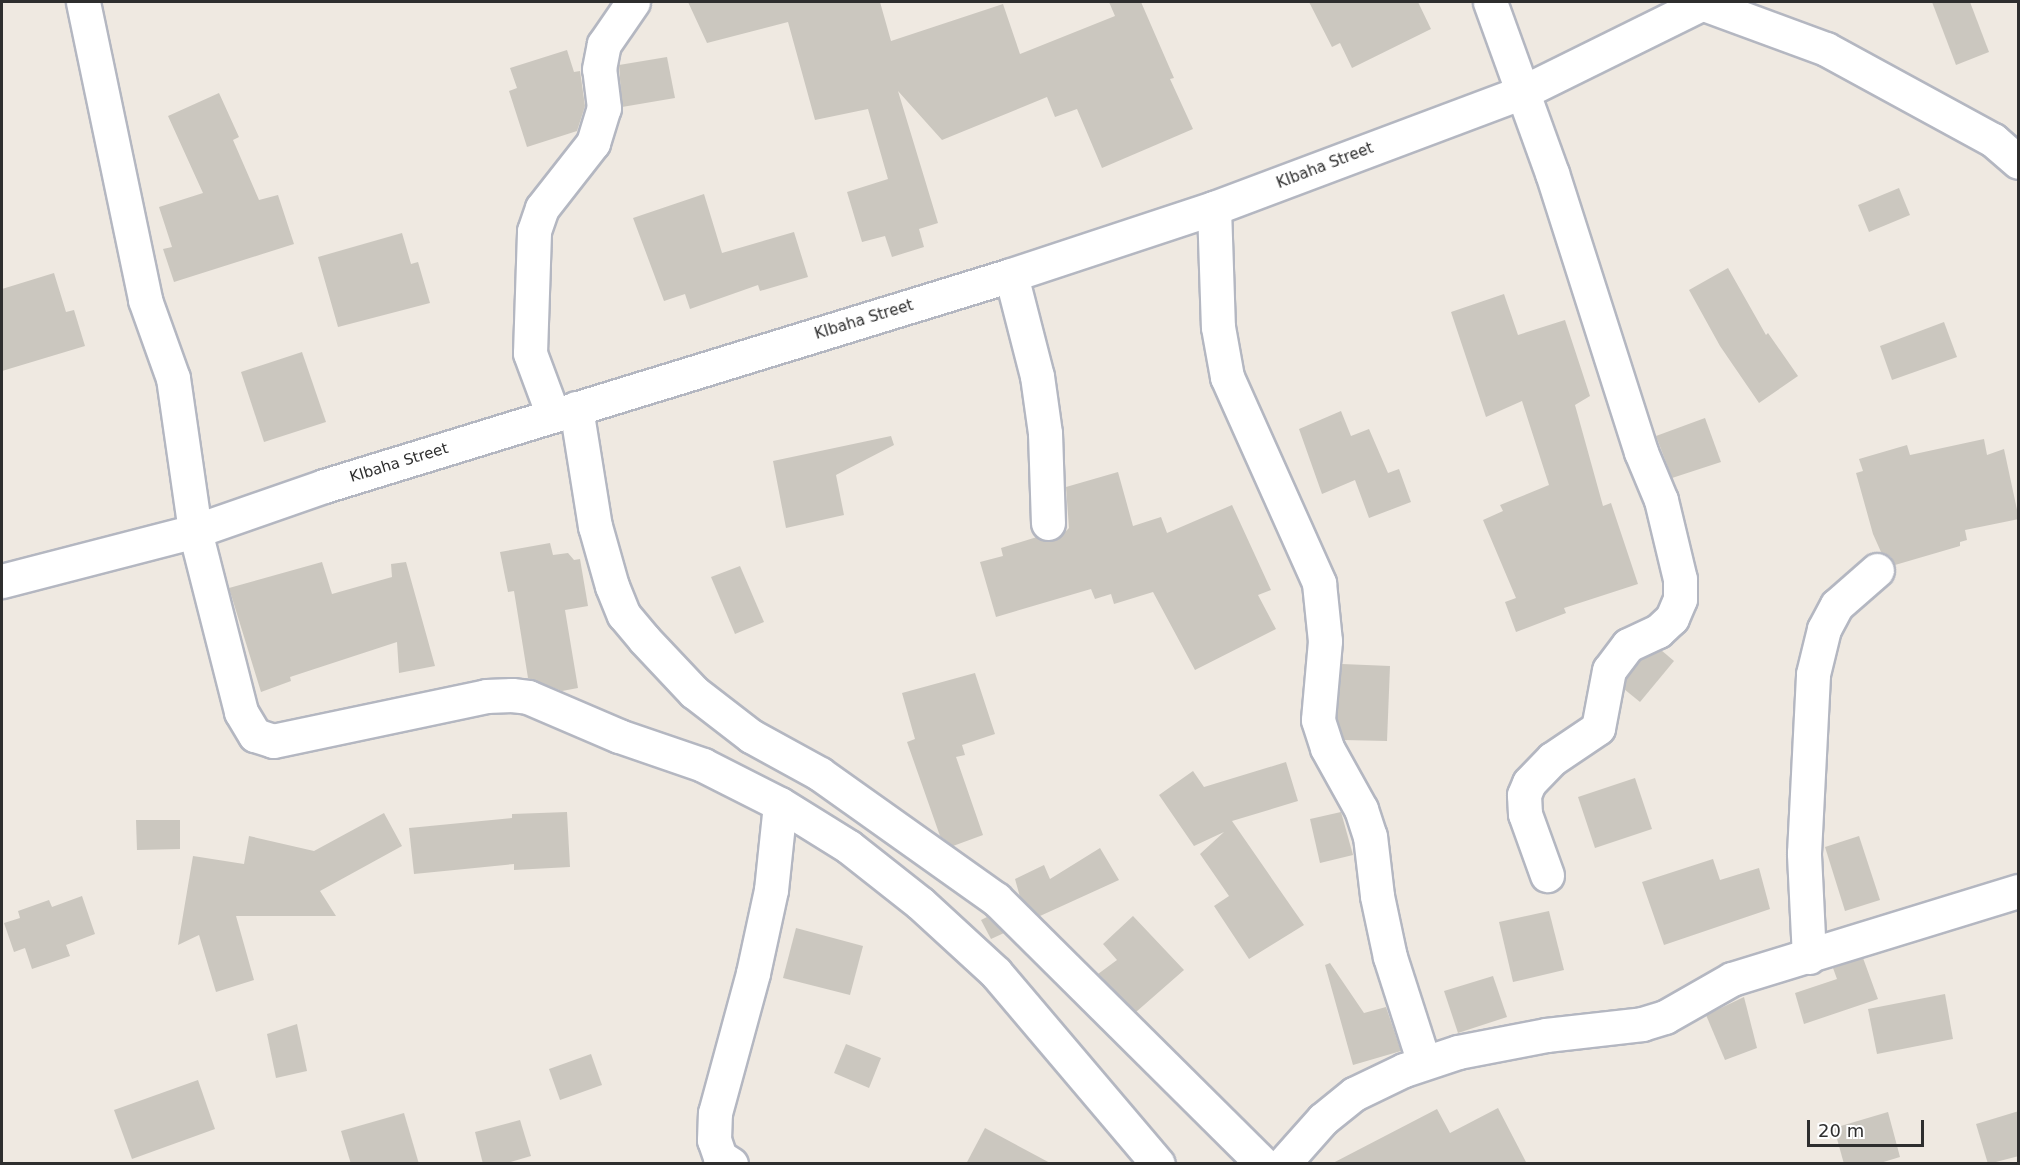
<!DOCTYPE html>
<html>
<head>
<meta charset="utf-8">
<style>
  body { margin:0 }
  #map { position:relative; width:2020px; height:1165px; overflow:hidden; background:#efe9e1; font-family:"DejaVu Sans",sans-serif }
  div>[style] { position:absolute }
  [style*='--x'] { left:calc(var(--x)*1px); top:calc(var(--y)*1px); width:calc(var(--w)*1px); rotate:calc(var(--a)*1deg) }
  .building>* { inset:0; background:#cbc7bf }
  .roads { filter:drop-shadow(2px 0 #b4b7c1) drop-shadow(-2px 0 #b4b7c1) drop-shadow(0 2px #b4b7c1) drop-shadow(0 -2px #b4b7c1) }
  .minor>* { height:33px; margin:-16.5px; padding:0 16.5px; transform-origin:16.5px; border-radius:16.5px; background:#fff }
  span { translate:-50% -50%; white-space:nowrap; text-align:center; line-height:1.15; -webkit-text-stroke:5px #fff; paint-order:stroke }
  .street-label { font-size:15px; color:#2e2e2e }
  .frame { position:absolute; inset:0; border:3px solid #2e2e2e; pointer-events:none }
  .scale { position:absolute; left:1807px; top:1120px; width:117px; height:27px; box-sizing:border-box; border:3px solid #2e2e2e; border-top:0; padding-left:8px; font-size:18px; line-height:21px; white-space:nowrap; color:#2e2e2e; -webkit-text-stroke:4px #fff; paint-order:stroke }
</style>
</head>
<body>
<div id="map">
  <div class="building">
    <div style="clip-path:polygon(688px 2px,880px 2px,891px 41px,1003px 4px,1020px 54px,1115px 16px,1109px 2px,1141px 2px,1174px 78px,1170px 79px,1193px 129px,1102px 168px,1077px 109px,1055px 117px,1047px 97px,942px 140px,898px 91px,938px 223px,919px 229px,924px 247px,892px 257px,885px 236px,862px 242px,847px 192px,888px 179px,868px 109px,815px 120px,788px 22px,707px 43px)"></div>
    <div style="clip-path:polygon(1309px 2px,1418px 2px,1431px 29px,1352px 68px,1340px 43px,1332px 47px)"></div>
    <div style="clip-path:polygon(1932px 2px,1970px 2px,1989px 52px,1956px 65px)"></div>
    <div style="clip-path:polygon(567px 50px,574px 72px,580px 71px,585px 106px,577px 131px,527px 147px,509px 91px,517px 88px,510px 68px)"></div>
    <div style="clip-path:polygon(667px 57px,675px 98px,622px 107px,619px 65px)"></div>
    <div style="clip-path:polygon(219px 93px,239px 137px,233px 140px,259px 200px,278px 195px,294px 244px,174px 282px,163px 249px,172px 247px,159px 207px,203px 193px,168px 116px)"></div>
    <div style="clip-path:polygon(1899px 188px,1910px 215px,1869px 232px,1858px 205px)"></div>
    <div style="clip-path:polygon(704px 194px,722px 253px,794px 232px,808px 277px,760px 291px,758px 285px,690px 309px,685px 294px,664px 301px,633px 218px)"></div>
    <div style="clip-path:polygon(402px 233px,411px 264px,418px 262px,430px 303px,338px 327px,318px 257px)"></div>
    <div style="clip-path:polygon(1728px 268px,1766px 335px,1768px 333px,1798px 376px,1759px 403px,1720px 346px,1689px 290px)"></div>
    <div style="clip-path:polygon(54px 273px,66px 312px,74px 310px,85px 346px,2px 371px,2px 289px)"></div>
    <div style="clip-path:polygon(1504px 294px,1518px 335px,1565px 320px,1590px 396px,1575px 405px,1603px 506px,1611px 503px,1638px 584px,1564px 608px,1566px 613px,1516px 632px,1505px 602px,1516px 598px,1483px 520px,1503px 511px,1500px 505px,1549px 485px,1522px 401px,1486px 417px,1451px 312px)"></div>
    <div style="clip-path:polygon(1944px 322px,1957px 357px,1892px 380px,1880px 346px)"></div>
    <div style="clip-path:polygon(302px 352px,326px 422px,264px 442px,241px 372px)"></div>
    <div style="clip-path:polygon(1341px 411px,1351px 436px,1369px 429px,1388px 473px,1399px 469px,1411px 502px,1369px 518px,1355px 480px,1322px 494px,1299px 429px)"></div>
    <div style="clip-path:polygon(1705px 418px,1721px 462px,1672px 478px,1656px 436px)"></div>
    <div style="clip-path:polygon(891px 436px,894px 445px,836px 475px,844px 515px,786px 528px,773px 461px)"></div>
    <div style="clip-path:polygon(1984px 439px,1987px 455px,2004px 449px,2019px 519px,1965px 530px,1967px 540px,1960px 542px,1960px 546px,1895px 565px,1891px 557px,1881px 552px,1873px 534px,1856px 473px,1863px 471px,1859px 459px,1907px 445px,1910px 455px)"></div>
    <div style="clip-path:polygon(1118px 472px,1133px 526px,1161px 517px,1167px 533px,1232px 505px,1271px 590px,1258px 595px,1276px 629px,1195px 670px,1153px 592px,1114px 604px,1111px 594px,1095px 599px,1091px 589px,996px 617px,980px 562px,1003px 556px,1001px 548px,1037px 537px,1048px 542px,1058px 539px,1069px 528px,1066px 487px)"></div>
    <div style="clip-path:polygon(550px 543px,553px 555px,568px 553px,574px 560px,580px 559px,588px 606px,565px 610px,578px 688px,562px 691px,528px 678px,514px 591px,508px 592px,500px 552px)"></div>
    <div style="clip-path:polygon(322px 562px,332px 594px,392px 577px,391px 564px,406px 562px,435px 666px,399px 673px,397px 642px,290px 677px,291px 681px,261px 692px,229px 588px)"></div>
    <div style="clip-path:polygon(740px 566px,764px 622px,735px 634px,711px 577px)"></div>
    <div style="clip-path:polygon(1661px 650px,1674px 661px,1640px 702px,1624px 689px,1627px 678px,1640px 660px)"></div>
    <div style="clip-path:polygon(1342px 664px,1390px 666px,1387px 741px,1344px 740px,1337px 718px)"></div>
    <div style="clip-path:polygon(975px 673px,995px 734px,962px 745px,965px 755px,956px 757px,983px 835px,953px 846px,940px 836px,907px 742px,915px 739px,902px 693px)"></div>
    <div style="clip-path:polygon(1286px 762px,1298px 801px,1232px 821px,1304px 925px,1249px 959px,1214px 906px,1229px 896px,1200px 854px,1224px 832px,1194px 846px,1159px 795px,1193px 771px,1204px 787px)"></div>
    <div style="clip-path:polygon(1635px 778px,1652px 829px,1595px 848px,1578px 797px)"></div>
    <div style="clip-path:polygon(567px 812px,570px 867px,514px 870px,514px 864px,414px 874px,409px 828px,512px 818px,512px 814px)"></div>
    <div style="clip-path:polygon(1341px 812px,1353px 855px,1320px 863px,1310px 819px)"></div>
    <div style="clip-path:polygon(384px 813px,402px 846px,320px 891px,336px 916px,236px 916px,254px 980px,216px 992px,199px 935px,178px 945px,193px 856px,244px 864px,249px 836px,314px 851px)"></div>
    <div style="clip-path:polygon(136px 820px,180px 820px,180px 849px,137px 850px)"></div>
    <div style="clip-path:polygon(1859px 836px,1880px 900px,1845px 911px,1825px 847px)"></div>
    <div style="clip-path:polygon(1100px 848px,1119px 880px,1040px 916px,1020px 897px,1015px 879px,1044px 865px,1050px 879px)"></div>
    <div style="clip-path:polygon(1713px 859px,1720px 880px,1759px 868px,1770px 909px,1664px 945px,1642px 882px)"></div>
    <div style="clip-path:polygon(82px 896px,95px 934px,66px 945px,70px 956px,32px 969px,25px 948px,14px 952px,4px 923px,20px 918px,18px 911px,49px 900px,52px 907px)"></div>
    <div style="clip-path:polygon(1549px 911px,1564px 970px,1513px 982px,1499px 922px)"></div>
    <div style="clip-path:polygon(1133px 916px,1184px 970px,1136px 1012px,1098px 974px,1117px 960px,1103px 944px)"></div>
    <div style="clip-path:polygon(987px 917px,1004px 933px,991px 939px,981px 920px)"></div>
    <div style="clip-path:polygon(796px 928px,863px 946px,850px 995px,783px 978px)"></div>
    <div style="clip-path:polygon(1863px 958px,1878px 999px,1804px 1024px,1795px 993px,1837px 979px,1833px 968px)"></div>
    <div style="clip-path:polygon(1330px 963px,1364px 1013px,1386px 1007px,1401px 1051px,1353px 1065px,1325px 965px)"></div>
    <div style="clip-path:polygon(1493px 976px,1507px 1017px,1458px 1033px,1444px 991px)"></div>
    <div style="clip-path:polygon(1945px 994px,1953px 1039px,1877px 1054px,1868px 1009px)"></div>
    <div style="clip-path:polygon(1744px 997px,1757px 1048px,1725px 1060px,1706px 1015px)"></div>
    <div style="clip-path:polygon(297px 1024px,307px 1071px,276px 1078px,267px 1034px)"></div>
    <div style="clip-path:polygon(846px 1044px,881px 1058px,869px 1088px,834px 1073px)"></div>
    <div style="clip-path:polygon(591px 1054px,602px 1085px,560px 1100px,549px 1069px)"></div>
    <div style="clip-path:polygon(198px 1080px,215px 1129px,132px 1159px,114px 1110px)"></div>
    <div style="clip-path:polygon(1498px 1108px,1527px 1164px,1331px 1164px,1437px 1109px,1450px 1133px)"></div>
    <div style="clip-path:polygon(2019px 1111px,2019px 1156px,1988px 1164px,1976px 1124px)"></div>
    <div style="clip-path:polygon(1888px 1112px,1900px 1157px,1877px 1164px,1844px 1164px,1834px 1128px)"></div>
    <div style="clip-path:polygon(404px 1113px,419px 1164px,351px 1164px,341px 1131px)"></div>
    <div style="clip-path:polygon(520px 1120px,531px 1156px,504px 1164px,483px 1164px,475px 1132px)"></div>
    <div style="clip-path:polygon(985px 1128px,1052px 1164px,966px 1164px)"></div>
  </div>
  <div class="roads">
    <div class="minor">
      <div style="--x:83;--y:2;--w:304;--a:78.2"></div>
      <div style="--x:145;--y:300;--w:83;--a:70.3"></div>
      <div style="--x:173;--y:378;--w:155;--a:81.8"></div>
      <div style="--x:195;--y:531;--w:187;--a:75.7"></div>
      <div style="--x:241;--y:712;--w:27;--a:59"></div>
      <div style="--x:255;--y:735;--w:19;--a:18"></div>
      <div style="--x:273;--y:741;--w:218;--a:-11.9"></div>
      <div style="--x:486;--y:696;--w:26;--a:-2"></div>
      <div style="--x:512;--y:695;--w:16;--a:7"></div>
      <div style="--x:528;--y:697;--w:99;--a:23.2"></div>
      <div style="--x:619;--y:736;--w:89;--a:19"></div>
      <div style="--x:703;--y:765;--w:86;--a:26.9"></div>
      <div style="--x:780;--y:804;--w:81;--a:31.9"></div>
      <div style="--x:849;--y:847;--w:90;--a:38.3"></div>
      <div style="--x:920;--y:903;--w:103;--a:42.6"></div>
      <div style="--x:996;--y:973;--w:250;--a:49.7"></div>
      <div style="--x:1490;--y:2;--w:182;--a:70.1"></div>
      <div style="--x:1552;--y:173;--w:293;--a:72.3"></div>
      <div style="--x:1641;--y:452;--w:52;--a:67.4"></div>
      <div style="--x:1661;--y:500;--w:81;--a:76.5"></div>
      <div style="--x:1680;--y:579;--w:20;--a:90"></div>
      <div style="--x:1680;--y:599;--w:21;--a:113"></div>
      <div style="--x:1672;--y:618;--w:19;--a:137"></div>
      <div style="--x:1658;--y:631;--w:33;--a:155"></div>
      <div style="--x:1628;--y:645;--w:31;--a:127"></div>
      <div style="--x:1609;--y:670;--w:59;--a:100.7"></div>
      <div style="--x:1598;--y:728;--w:55;--a:146"></div>
      <div style="--x:1552;--y:759;--w:33;--a:134"></div>
      <div style="--x:1529;--y:783;--w:13;--a:113"></div>
      <div style="--x:1524;--y:795;--w:19;--a:87"></div>
      <div style="--x:1525;--y:814;--w:65;--a:70.2"></div>
      <div style="--x:1701;--y:3;--w:133;--a:20.2"></div>
      <div style="--x:1826;--y:49;--w:190;--a:28.6"></div>
      <div style="--x:1993;--y:140;--w:33;--a:41"></div>
      <div style="--x:1214;--y:208;--w:119;--a:88.1"></div>
      <div style="--x:1218;--y:327;--w:51;--a:79.8"></div>
      <div style="--x:1227;--y:377;--w:226;--a:65.9"></div>
      <div style="--x:1319;--y:583;--w:58;--a:84.1"></div>
      <div style="--x:1325;--y:641;--w:79;--a:95.1"></div>
      <div style="--x:1318;--y:720;--w:29;--a:72"></div>
      <div style="--x:1327;--y:748;--w:70;--a:60.9"></div>
      <div style="--x:1361;--y:809;--w:28;--a:72"></div>
      <div style="--x:1370;--y:836;--w:60;--a:83.3"></div>
      <div style="--x:1377;--y:896;--w:62;--a:78"></div>
      <div style="--x:1390;--y:957;--w:111;--a:72.2"></div>
      <div style="--x:1011;--y:275;--w:104;--a:75.6"></div>
      <div style="--x:1037;--y:376;--w:58;--a:82"></div>
      <div style="--x:1045;--y:433;--w:90;--a:88.1"></div>
      <div style="--x:576;--y:408;--w:120;--a:80.9"></div>
      <div style="--x:595;--y:526;--w:62;--a:74.2"></div>
      <div style="--x:612;--y:586;--w:31;--a:68"></div>
      <div style="--x:624;--y:615;--w:31;--a:50"></div>
      <div style="--x:644;--y:639;--w:73;--a:46.7"></div>
      <div style="--x:694;--y:692;--w:72;--a:37.7"></div>
      <div style="--x:751;--y:736;--w:79;--a:28.8"></div>
      <div style="--x:820;--y:774;--w:216;--a:35.4"></div>
      <div style="--x:996;--y:899;--w:376;--a:44.8"></div>
      <div style="--x:553;--y:415;--w:66;--a:-110.4"></div>
      <div style="--x:530;--y:353;--w:122;--a:-88.1"></div>
      <div style="--x:534;--y:231;--w:24;--a:-71"></div>
      <div style="--x:542;--y:208;--w:83;--a:-51.9"></div>
      <div style="--x:593;--y:143;--w:37;--a:-73"></div>
      <div style="--x:604;--y:108;--w:39;--a:-97"></div>
      <div style="--x:599;--y:69;--w:25;--a:-79"></div>
      <div style="--x:604;--y:44;--w:51;--a:-55.4"></div>
      <div style="--x:2;--y:581;--w:199;--a:-14.5"></div>
      <div style="--x:195;--y:531;--w:137;--a:-19.2"></div>
      <div style="--x:324;--y:486;--w:719;--a:-17.07"></div>
      <div style="--x:1011;--y:275;--w:214;--a:-18.3"></div>
      <div style="--x:1214;--y:208;--w:330;--a:-20.6"></div>
      <div style="--x:1523;--y:92;--w:203;--a:-26.3"></div>
      <div style="--x:1809;--y:957;--w:104;--a:-92.8"></div>
      <div style="--x:1804;--y:853;--w:179;--a:-87.1"></div>
      <div style="--x:1813;--y:674;--w:46;--a:-76.3"></div>
      <div style="--x:1824;--y:629;--w:27;--a:-62"></div>
      <div style="--x:1837;--y:605;--w:53;--a:-41.2"></div>
      <div style="--x:731;--y:1164;--w:13;--a:-148"></div>
      <div style="--x:720;--y:1157;--w:18;--a:-109"></div>
      <div style="--x:714;--y:1140;--w:27;--a:-88"></div>
      <div style="--x:715;--y:1113;--w:145;--a:-74.8"></div>
      <div style="--x:753;--y:973;--w:85;--a:-77.8"></div>
      <div style="--x:771;--y:890;--w:86;--a:-84"></div>
      <div style="--x:1283;--y:1164;--w:60;--a:-48.4"></div>
      <div style="--x:1323;--y:1119;--w:40;--a:-39"></div>
      <div style="--x:1354;--y:1094;--w:55;--a:-25.6"></div>
      <div style="--x:1404;--y:1070;--w:57;--a:-18.4"></div>
      <div style="--x:1458;--y:1052;--w:90;--a:-10.9"></div>
      <div style="--x:1546;--y:1035;--w:97;--a:-6.5"></div>
      <div style="--x:1642;--y:1024;--w:24;--a:-17"></div>
      <div style="--x:1665;--y:1017;--w:77;--a:-29.6"></div>
      <div style="--x:1732;--y:979;--w:299;--a:-17.1"></div>
    </div>
  </div>
  <div class="street-label">
    <span style="left:1325px;top:166px;rotate:-21deg">KIbaha Street</span>
    <span style="left:864px;top:320px;rotate:-17deg">KIbaha Street</span>
    <span style="left:399px;top:463px;rotate:-17deg">KIbaha Street</span>
  </div>
  <div class="frame"></div>
  <div class="scale">20 m</div>
</div>
</body>
</html>
